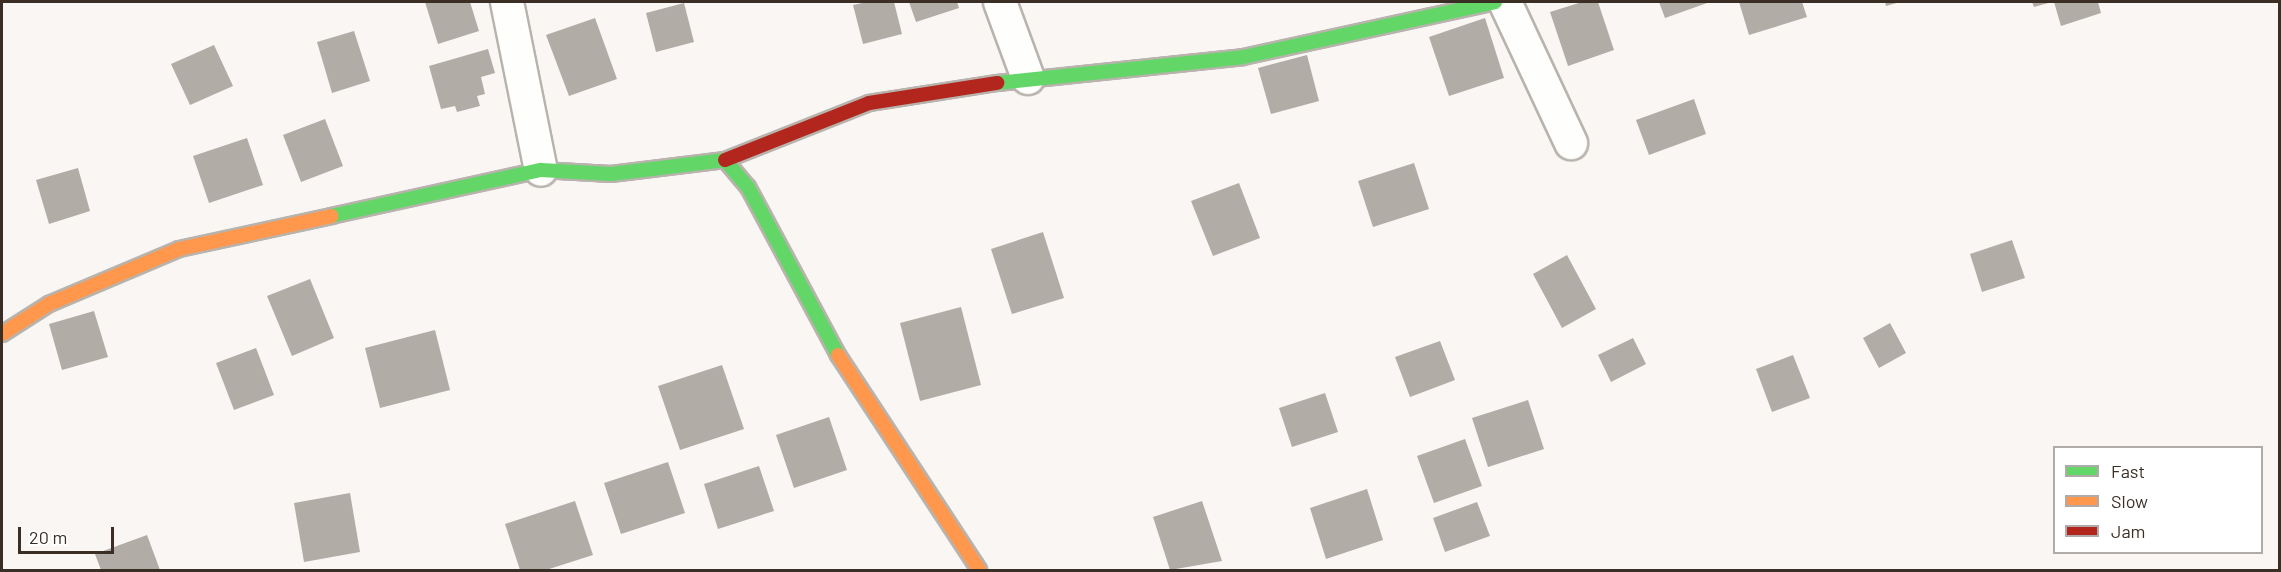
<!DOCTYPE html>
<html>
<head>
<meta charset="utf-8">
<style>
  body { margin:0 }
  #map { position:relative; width:2281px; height:572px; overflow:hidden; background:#f9f6f3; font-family:Barlow,sans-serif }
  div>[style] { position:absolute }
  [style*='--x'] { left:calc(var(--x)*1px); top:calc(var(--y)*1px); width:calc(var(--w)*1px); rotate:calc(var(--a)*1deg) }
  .building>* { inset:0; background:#b2aca6 }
  .roads { filter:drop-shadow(2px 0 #b9b3ad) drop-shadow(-2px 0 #b9b3ad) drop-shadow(0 2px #b9b3ad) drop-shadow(0 -2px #b9b3ad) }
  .street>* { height:32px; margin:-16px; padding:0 16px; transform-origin:16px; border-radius:16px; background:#fefefd }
  .fast>* { height:14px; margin:-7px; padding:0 7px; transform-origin:7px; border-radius:7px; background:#63d668 }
  .slow>* { height:14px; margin:-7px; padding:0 7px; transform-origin:7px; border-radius:7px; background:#ff974d }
  .jam>* { height:14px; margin:-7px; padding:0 7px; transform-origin:7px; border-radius:7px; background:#b3261e }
  span { translate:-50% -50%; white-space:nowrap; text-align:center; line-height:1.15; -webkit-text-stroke:6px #fff; paint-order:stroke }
  .frame { position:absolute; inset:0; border:3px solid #3a2e25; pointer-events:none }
  .legend { position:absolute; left:2053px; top:446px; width:210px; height:108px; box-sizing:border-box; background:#fff; border:2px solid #b0aba8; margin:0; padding:8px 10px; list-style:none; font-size:18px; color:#3a2e25 }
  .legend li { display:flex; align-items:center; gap:12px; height:30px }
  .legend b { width:30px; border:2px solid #b0aba8 }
  .scale { position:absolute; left:18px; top:527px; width:96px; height:27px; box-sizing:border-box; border:3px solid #3a2e25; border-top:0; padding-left:8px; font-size:18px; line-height:21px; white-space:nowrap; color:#3a2e25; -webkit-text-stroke:4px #fff; paint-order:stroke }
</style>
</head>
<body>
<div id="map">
  <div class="building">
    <div style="clip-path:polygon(425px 2px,470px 2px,479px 31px,438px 44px)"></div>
    <div style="clip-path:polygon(867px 2px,894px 2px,902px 34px,863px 44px,853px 5px)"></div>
    <div style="clip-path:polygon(909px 2px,957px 2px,959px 8px,916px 22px)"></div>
    <div style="clip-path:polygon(1582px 2px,1598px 2px,1614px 50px,1568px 66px,1550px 12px)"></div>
    <div style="clip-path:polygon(1659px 2px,1710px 2px,1665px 18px)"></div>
    <div style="clip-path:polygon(1739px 2px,1802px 2px,1807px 17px,1749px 35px)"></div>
    <div style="clip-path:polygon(1885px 2px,1900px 2px,1886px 6px)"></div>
    <div style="clip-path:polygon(2032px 2px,2052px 2px,2034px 7px)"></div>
    <div style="clip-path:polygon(2054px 2px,2098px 2px,2101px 13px,2061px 26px)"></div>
    <div style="clip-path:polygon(684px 3px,694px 42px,656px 52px,646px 13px)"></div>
    <div style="clip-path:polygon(595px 18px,617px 79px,569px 96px,546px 35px)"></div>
    <div style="clip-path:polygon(1485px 18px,1504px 78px,1449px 96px,1429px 37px)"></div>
    <div style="clip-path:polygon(354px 31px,370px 81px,332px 93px,317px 42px)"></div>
    <div style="clip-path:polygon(214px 45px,233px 86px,190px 105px,171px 64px)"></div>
    <div style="clip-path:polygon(488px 49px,495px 73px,481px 77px,485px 94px,477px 96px,480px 106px,457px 112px,455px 106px,441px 109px,429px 66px)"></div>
    <div style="clip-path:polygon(1307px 55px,1319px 101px,1271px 114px,1258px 68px)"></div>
    <div style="clip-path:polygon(1694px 99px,1706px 134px,1649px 155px,1636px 120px)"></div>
    <div style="clip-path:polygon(325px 119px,343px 166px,301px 182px,283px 135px)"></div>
    <div style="clip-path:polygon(247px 138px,263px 185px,209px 203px,193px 156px)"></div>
    <div style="clip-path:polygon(1414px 163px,1429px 209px,1373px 227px,1358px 181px)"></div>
    <div style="clip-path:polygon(78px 168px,90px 211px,49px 224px,36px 180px)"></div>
    <div style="clip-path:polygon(1239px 183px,1260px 238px,1213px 256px,1191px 201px)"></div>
    <div style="clip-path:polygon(1043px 232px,1064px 298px,1012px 314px,991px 249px)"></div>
    <div style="clip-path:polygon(2012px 240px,2025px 278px,1982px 292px,1970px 254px)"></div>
    <div style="clip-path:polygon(1567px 255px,1596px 309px,1562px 328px,1533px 274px)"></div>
    <div style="clip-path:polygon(310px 279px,334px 338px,292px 356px,267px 296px)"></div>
    <div style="clip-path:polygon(961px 307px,981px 385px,920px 401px,900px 323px)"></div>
    <div style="clip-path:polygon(94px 311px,108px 357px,62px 370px,49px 324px)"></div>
    <div style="clip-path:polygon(1890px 323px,1906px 353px,1879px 368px,1863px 338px)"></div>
    <div style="clip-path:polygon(435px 330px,450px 390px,380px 408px,365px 348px)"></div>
    <div style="clip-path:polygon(1633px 338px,1646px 364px,1611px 382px,1598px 355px)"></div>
    <div style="clip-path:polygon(1440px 341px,1455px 380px,1410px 397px,1395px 357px)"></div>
    <div style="clip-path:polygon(256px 348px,274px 395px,234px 410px,216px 363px)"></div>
    <div style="clip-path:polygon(1793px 355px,1810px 398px,1772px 412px,1756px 369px)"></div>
    <div style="clip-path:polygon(722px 365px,744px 429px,680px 450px,658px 386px)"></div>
    <div style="clip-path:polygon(1325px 393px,1338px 432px,1292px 447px,1279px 408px)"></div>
    <div style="clip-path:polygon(1528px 400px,1544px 449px,1488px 467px,1472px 418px)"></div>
    <div style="clip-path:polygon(829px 417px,847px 470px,794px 488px,776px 435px)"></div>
    <div style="clip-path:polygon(1465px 439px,1482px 486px,1434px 503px,1417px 456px)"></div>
    <div style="clip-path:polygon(668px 462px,685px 513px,621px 534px,604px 483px)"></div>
    <div style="clip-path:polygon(759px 466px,774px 511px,718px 529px,704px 484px)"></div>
    <div style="clip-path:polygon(1367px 489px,1383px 540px,1326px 559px,1310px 508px)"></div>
    <div style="clip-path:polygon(350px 493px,360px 552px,304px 562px,294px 503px)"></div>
    <div style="clip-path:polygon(575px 501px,593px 555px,546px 570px,520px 570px,505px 524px)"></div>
    <div style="clip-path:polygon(1202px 501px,1222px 561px,1170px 570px,1153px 517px)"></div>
    <div style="clip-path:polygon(1477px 502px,1490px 536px,1445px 552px,1433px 518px)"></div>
    <div style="clip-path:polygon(147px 535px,160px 570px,101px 570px,95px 554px)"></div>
  </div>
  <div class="roads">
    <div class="street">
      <div style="--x:507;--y:2;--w:171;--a:78.6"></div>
      <div style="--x:1000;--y:2;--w:81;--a:69.8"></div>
      <div style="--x:1505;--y:2;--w:156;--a:64.9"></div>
    </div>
    <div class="fast">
      <div style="--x:997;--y:83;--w:247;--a:-6"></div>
      <div style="--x:1243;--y:57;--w:258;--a:-12.3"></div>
      <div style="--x:331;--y:216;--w:215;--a:-12.4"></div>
      <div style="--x:541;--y:170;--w:70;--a:3.3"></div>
      <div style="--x:611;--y:174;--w:115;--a:-7"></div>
      <div style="--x:725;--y:160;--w:35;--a:50"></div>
      <div style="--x:748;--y:187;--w:191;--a:61.8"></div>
    </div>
    <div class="slow">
      <div style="--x:2;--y:334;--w:56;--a:-32.6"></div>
      <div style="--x:49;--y:304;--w:141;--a:-22.9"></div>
      <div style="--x:179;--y:249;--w:156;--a:-12.2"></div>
      <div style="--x:838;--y:355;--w:257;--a:56.7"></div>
    </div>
    <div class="jam">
      <div style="--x:725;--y:160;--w:155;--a:-21.6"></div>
      <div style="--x:869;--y:103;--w:130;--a:-8.9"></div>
    </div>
  </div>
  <div class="frame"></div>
  <ul class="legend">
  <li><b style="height:8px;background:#63d668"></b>Fast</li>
  <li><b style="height:8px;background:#ff974d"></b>Slow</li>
  <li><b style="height:8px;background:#b3261e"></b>Jam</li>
  </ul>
  <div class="scale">20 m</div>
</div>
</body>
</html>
